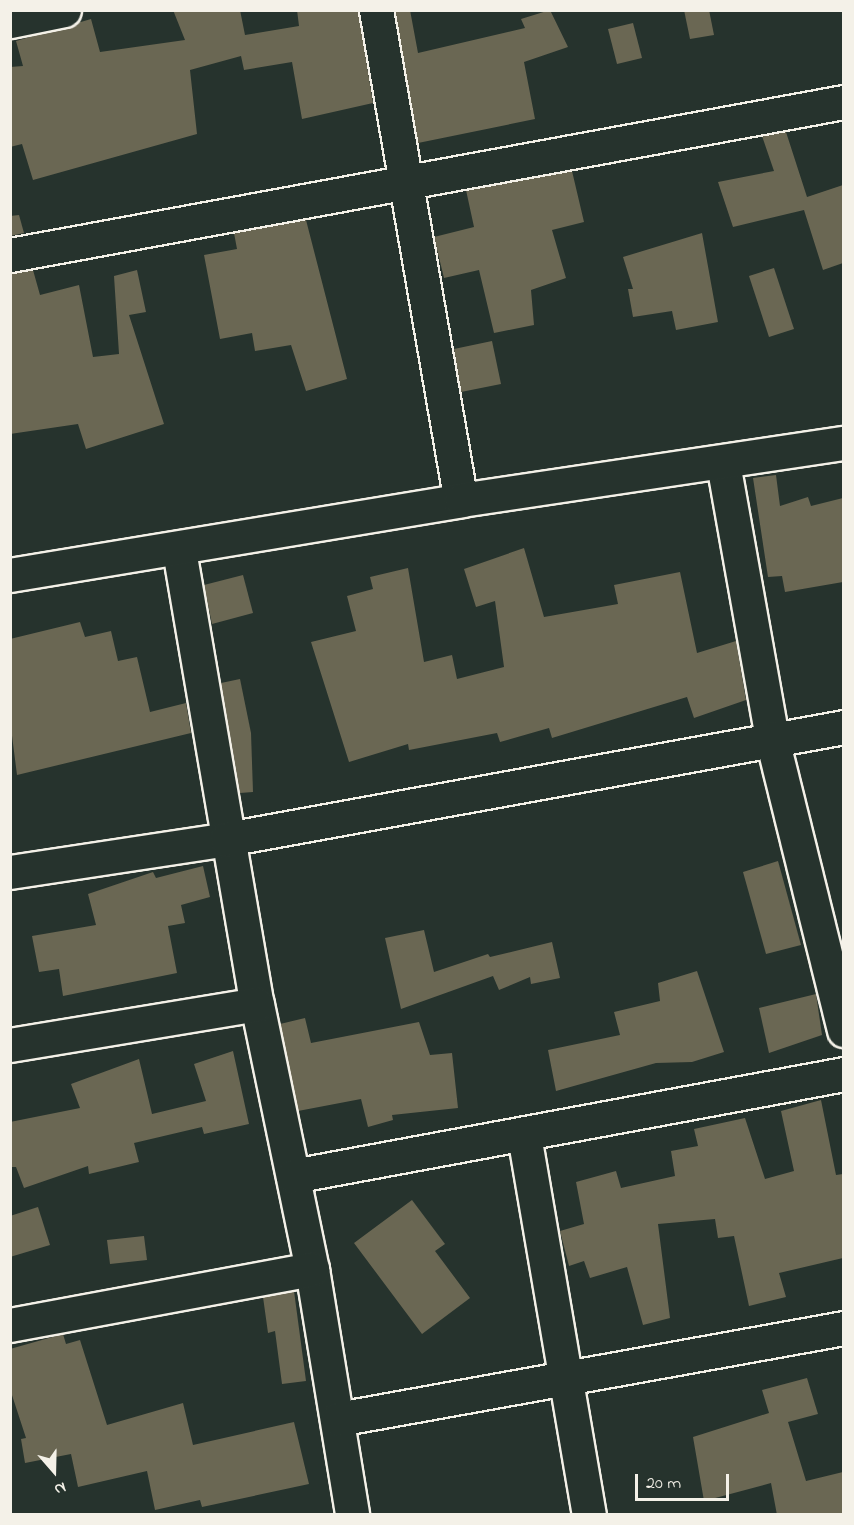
<!DOCTYPE html>
<html>
<head>
<meta charset="utf-8">
<style>
  body { margin:0 }
  #map { position:relative; width:854px; height:1525px; overflow:hidden; background:#26332d; font-family:"Indie Flower",sans-serif }
  div>[style] { position:absolute }
  [style*='--x'] { left:calc(var(--x)*1px); top:calc(var(--y)*1px); width:calc(var(--w)*1px); rotate:calc(var(--a)*1deg) }
  .building>* { inset:0; background:#6a6753 }
  .roads { filter:drop-shadow(2px 0 #f4f1e8) drop-shadow(-2px 0 #f4f1e8) drop-shadow(0 2px #f4f1e8) drop-shadow(0 -2px #f4f1e8) }
  .minor>* { height:33px; margin:-16.5px; padding:0 16.5px; transform-origin:16.5px; border-radius:16.5px; background:#26332d }
  .secondary>* { height:33px; margin:-16.5px; padding:0 16.5px; transform-origin:16.5px; border-radius:16.5px; background:#26332d }
  span { translate:-50% -50%; white-space:nowrap; text-align:center; line-height:1.15; -webkit-text-stroke:4.5px #26332d; paint-order:stroke }
  .frame { position:absolute; inset:0; border:12px solid #f4f1e8; pointer-events:none }
  .north { position:absolute; left:24px; top:1441px; width:60px; height:60px; -webkit-text-stroke:4px #26332d; paint-order:stroke; rotate:160deg; font-size:16px; font-weight:700; line-height:24px; text-align:center; color:#f4f1e8 }
  .north::after { content:''; display:block; margin:auto; width:21px; height:27px; background:#f4f1e8; clip-path:polygon(50% 0,100% 100%,50% 72%,0 100%) }
  .scale { position:absolute; left:635px; top:1474px; width:94px; height:27px; box-sizing:border-box; border:3px solid #f4f1e8; border-top:0; padding-left:8px; font-size:18px; line-height:21px; white-space:nowrap; color:#f4f1e8; -webkit-text-stroke:4px #26332d; paint-order:stroke }
</style>
</head>
<body>
<div id="map">
  <div class="building">
    <div style="clip-path:polygon(173px 10px,240px 10px,245px 35px,299px 26px,297px 10px,358px 10px,373px 103px,302px 119px,292px 62px,244px 70px,241px 56px,190px 70px,197px 134px,33px 180px,22px 144px,10px 147px,10px 67px,23px 66px,16px 41px,91px 19px,100px 52px,185px 40px)"></div>
    <div style="clip-path:polygon(395px 10px,410px 10px,418px 53px,525px 28px,521px 19px,550px 10px,568px 47px,524px 62px,535px 119px,418px 143px)"></div>
    <div style="clip-path:polygon(684px 10px,709px 10px,714px 35px,690px 39px)"></div>
    <div style="clip-path:polygon(633px 23px,642px 58px,617px 64px,608px 29px)"></div>
    <div style="clip-path:polygon(786px 132px,807px 197px,843px 185px,843px 263px,823px 270px,804px 210px,733px 227px,718px 182px,774px 171px,762px 136px)"></div>
    <div style="clip-path:polygon(572px 171px,584px 222px,552px 230px,566px 278px,531px 290px,534px 325px,494px 333px,479px 270px,444px 278px,434px 237px,474px 227px,466px 190px)"></div>
    <div style="clip-path:polygon(19px 215px,24px 233px,10px 236px,10px 216px)"></div>
    <div style="clip-path:polygon(306px 220px,347px 379px,306px 391px,291px 345px,255px 351px,252px 333px,220px 339px,204px 255px,237px 249px,234px 233px)"></div>
    <div style="clip-path:polygon(702px 233px,718px 322px,676px 330px,672px 311px,633px 317px,628px 289px,633px 289px,623px 257px)"></div>
    <div style="clip-path:polygon(774px 268px,794px 329px,769px 337px,749px 276px)"></div>
    <div style="clip-path:polygon(33px 270px,40px 295px,79px 285px,93px 357px,119px 354px,114px 276px,137px 270px,146px 312px,129px 315px,164px 424px,86px 449px,78px 424px,10px 434px,10px 273px)"></div>
    <div style="clip-path:polygon(492px 341px,501px 384px,461px 392px,454px 349px)"></div>
    <div style="clip-path:polygon(776px 475px,780px 506px,808px 497px,811px 506px,843px 498px,843px 582px,785px 592px,782px 576px,768px 577px,753px 478px)"></div>
    <div style="clip-path:polygon(524px 548px,544px 617px,618px 604px,614px 585px,680px 572px,697px 653px,736px 641px,746px 700px,694px 718px,687px 697px,552px 738px,549px 728px,500px 742px,497px 733px,409px 750px,408px 744px,349px 762px,311px 642px,356px 631px,347px 596px,373px 589px,370px 577px,408px 568px,424px 662px,452px 655px,457px 679px,504px 667px,495px 601px,476px 607px,464px 569px)"></div>
    <div style="clip-path:polygon(243px 575px,253px 613px,212px 624px,204px 585px)"></div>
    <div style="clip-path:polygon(80px 622px,85px 637px,111px 631px,118px 661px,137px 657px,150px 712px,186px 703px,191px 733px,17px 775px,10px 720px,10px 639px)"></div>
    <div style="clip-path:polygon(240px 679px,251px 733px,253px 792px,240px 793px,221px 683px)"></div>
    <div style="clip-path:polygon(778px 861px,801px 945px,766px 954px,743px 872px)"></div>
    <div style="clip-path:polygon(203px 866px,210px 897px,181px 905px,185px 923px,168px 926px,177px 973px,63px 996px,59px 969px,39px 972px,32px 936px,96px 925px,88px 894px,153px 872px,156px 878px)"></div>
    <div style="clip-path:polygon(424px 930px,434px 972px,488px 954px,490px 957px,552px 942px,560px 978px,531px 984px,530px 977px,499px 990px,493px 976px,401px 1009px,385px 938px)"></div>
    <div style="clip-path:polygon(697px 971px,724px 1052px,692px 1062px,656px 1063px,556px 1091px,548px 1050px,620px 1035px,614px 1012px,660px 1001px,658px 983px)"></div>
    <div style="clip-path:polygon(816px 994px,822px 1035px,769px 1053px,759px 1008px)"></div>
    <div style="clip-path:polygon(305px 1018px,311px 1043px,419px 1022px,430px 1055px,452px 1053px,458px 1108px,392px 1115px,393px 1120px,368px 1127px,361px 1099px,298px 1111px,280px 1024px)"></div>
    <div style="clip-path:polygon(233px 1051px,249px 1124px,204px 1134px,202px 1127px,134px 1143px,139px 1162px,89px 1174px,88px 1166px,24px 1188px,16px 1167px,10px 1167px,10px 1122px,80px 1108px,71px 1084px,139px 1059px,152px 1114px,206px 1101px,194px 1064px)"></div>
    <div style="clip-path:polygon(821px 1100px,836px 1175px,843px 1174px,843px 1258px,779px 1273px,786px 1297px,749px 1306px,734px 1236px,718px 1238px,715px 1219px,658px 1224px,670px 1318px,643px 1325px,627px 1267px,590px 1278px,584px 1261px,569px 1266px,560px 1231px,584px 1224px,576px 1182px,616px 1171px,621px 1188px,675px 1176px,671px 1151px,698px 1146px,694px 1129px,745px 1118px,765px 1179px,794px 1171px,781px 1111px)"></div>
    <div style="clip-path:polygon(412px 1200px,445px 1244px,435px 1251px,470px 1298px,422px 1334px,354px 1243px)"></div>
    <div style="clip-path:polygon(38px 1207px,50px 1245px,10px 1257px,10px 1216px)"></div>
    <div style="clip-path:polygon(144px 1236px,147px 1260px,110px 1264px,107px 1240px)"></div>
    <div style="clip-path:polygon(294px 1291px,306px 1381px,282px 1384px,275px 1331px,268px 1333px,263px 1297px)"></div>
    <div style="clip-path:polygon(63px 1334px,66px 1344px,80px 1340px,107px 1425px,183px 1403px,193px 1445px,294px 1422px,309px 1484px,202px 1507px,200px 1500px,155px 1510px,147px 1471px,78px 1487px,71px 1454px,25px 1463px,21px 1439px,26px 1438px,10px 1389px,10px 1349px)"></div>
    <div style="clip-path:polygon(807px 1378px,818px 1414px,788px 1422px,806px 1481px,843px 1472px,843px 1515px,777px 1515px,771px 1483px,704px 1501px,693px 1437px,769px 1413px,762px 1390px)"></div>
  </div>
  <div class="roads">
    <div class="minor">
      <div style="--x:376;--y:10;--w:497;--a:80.2"></div>
      <div style="--x:10;--y:21;--w:55;--a:-11.5"></div>
      <div style="--x:10;--y:255;--w:848;--a:-10.4"></div>
      <div style="--x:723;--y:463;--w:280;--a:79.9"></div>
      <div style="--x:772;--y:739;--w:300;--a:76.1"></div>
      <div style="--x:179;--y:550;--w:461;--a:80.3"></div>
      <div style="--x:257;--y:1004;--w:271;--a:78.3"></div>
      <div style="--x:312;--y:1269;--w:248;--a:80.7"></div>
      <div style="--x:10;--y:872;--w:219;--a:-8.6"></div>
      <div style="--x:227;--y:839;--w:627;--a:-10.29"></div>
      <div style="--x:10;--y:1045;--w:250;--a:-9.4"></div>
      <div style="--x:524;--y:1135;--w:385;--a:80.3"></div>
      <div style="--x:293;--y:1176;--w:560;--a:-10.49"></div>
      <div style="--x:10;--y:1325;--w:307;--a:-10.5"></div>
      <div style="--x:338;--y:1419;--w:514;--a:-10.2"></div>
    </div>
    <div class="secondary">
      <div style="--x:10;--y:575;--w:457;--a:-9.4"></div>
      <div style="--x:461;--y:500;--w:387;--a:-8.5"></div>
    </div>
  </div>
  <div class="frame"></div>
  <div class="north">N</div>
  <div class="scale">20 m</div>
</div>
</body>
</html>
